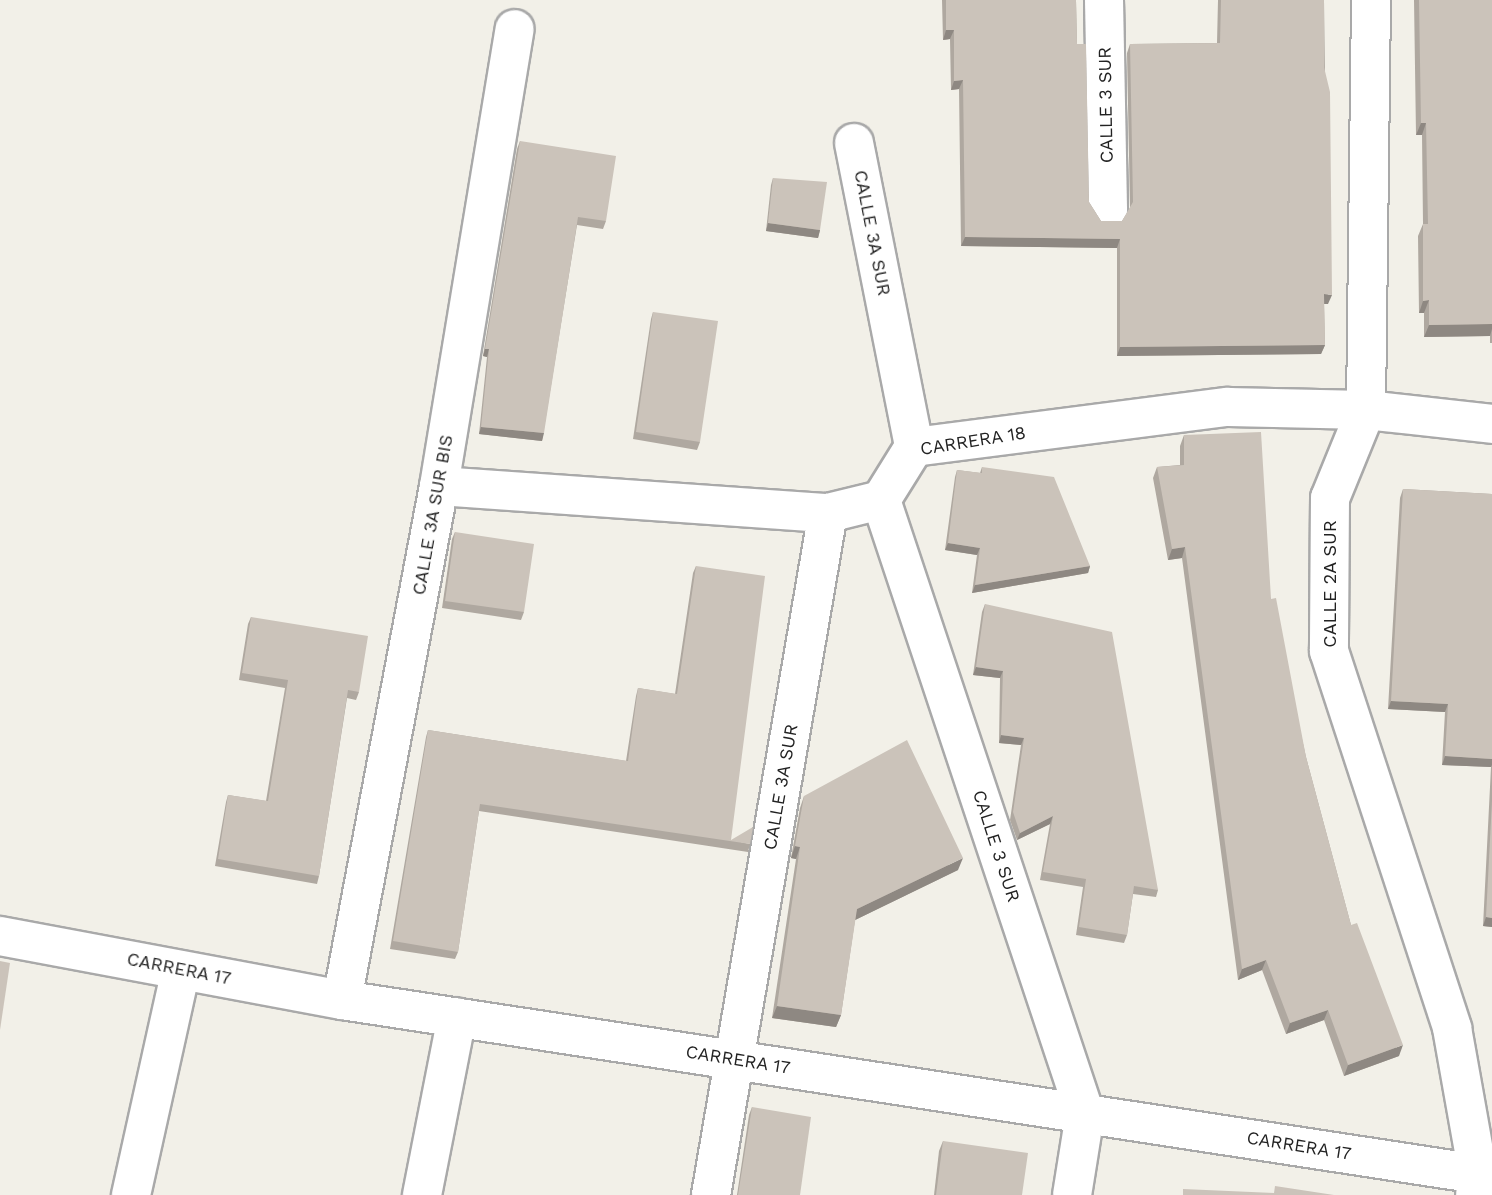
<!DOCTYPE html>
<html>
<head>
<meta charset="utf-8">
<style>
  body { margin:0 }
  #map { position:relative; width:1492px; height:1195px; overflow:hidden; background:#f2f0e8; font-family:"Work Sans",sans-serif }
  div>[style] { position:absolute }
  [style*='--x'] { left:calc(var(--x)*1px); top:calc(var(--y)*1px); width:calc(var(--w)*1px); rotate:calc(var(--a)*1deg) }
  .roads { filter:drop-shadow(2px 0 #a9a9a9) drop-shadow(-2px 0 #a9a9a9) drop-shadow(0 2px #a9a9a9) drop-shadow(0 -2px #a9a9a9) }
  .street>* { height:38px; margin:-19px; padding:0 19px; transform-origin:19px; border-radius:19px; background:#fff }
  .wall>* { inset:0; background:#afa8a0 }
  .shaded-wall>* { inset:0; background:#8e8882 }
  .building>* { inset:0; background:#cbc3ba }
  span { translate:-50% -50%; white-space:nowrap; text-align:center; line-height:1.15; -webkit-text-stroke:5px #fff; paint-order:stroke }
  .street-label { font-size:18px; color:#222 }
</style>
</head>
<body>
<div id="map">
  <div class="roads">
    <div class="street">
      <div style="--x:1104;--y:0;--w:211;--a:88.9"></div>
      <div style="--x:1371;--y:0;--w:410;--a:90.7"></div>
      <div style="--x:1366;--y:410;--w:95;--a:112.2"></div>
      <div style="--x:1330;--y:498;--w:153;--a:90.4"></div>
      <div style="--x:1329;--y:651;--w:397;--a:71.9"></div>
      <div style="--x:1452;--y:1028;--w:148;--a:79.9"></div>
      <div style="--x:1478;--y:1174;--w:21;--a:98"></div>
      <div style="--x:854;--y:143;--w:310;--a:78.8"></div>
      <div style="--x:439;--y:486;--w:390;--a:4"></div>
      <div style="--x:828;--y:513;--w:55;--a:-13.8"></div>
      <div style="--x:881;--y:500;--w:62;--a:-58.1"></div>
      <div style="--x:914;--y:447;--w:317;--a:-7.3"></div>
      <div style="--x:1228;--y:407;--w:138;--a:1.2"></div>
      <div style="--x:1366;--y:410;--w:127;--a:6.3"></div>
      <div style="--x:881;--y:500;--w:647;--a:71.62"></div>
      <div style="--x:1085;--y:1114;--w:82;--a:99.1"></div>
      <div style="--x:0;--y:936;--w:348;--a:10.6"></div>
      <div style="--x:342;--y:1000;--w:1149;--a:8.71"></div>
      <div style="--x:342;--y:1000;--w:523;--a:-79.31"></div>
      <div style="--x:439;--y:486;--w:463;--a:-80.6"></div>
      <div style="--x:131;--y:1195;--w:230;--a:-77.5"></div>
      <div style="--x:422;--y:1195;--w:181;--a:-78.9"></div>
      <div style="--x:711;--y:1195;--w:692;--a:-80.27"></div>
    </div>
  </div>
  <div class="wall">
    <div style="clip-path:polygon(942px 0,1076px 0,1077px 44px,1089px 202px,1101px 221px,1122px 221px,1130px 208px,1127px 53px,1130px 44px,1217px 43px,1218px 0,1324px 0,1328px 304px,1324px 304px,1325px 345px,1321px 354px,1117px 356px,1117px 248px,961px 246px,959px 89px,951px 90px,950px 39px,943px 40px)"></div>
    <div style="clip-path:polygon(1414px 0,1492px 0,1492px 343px,1490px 343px,1490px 336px,1424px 337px,1424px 313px,1419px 313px,1418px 236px,1423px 224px,1422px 135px,1416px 135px)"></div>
    <div style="clip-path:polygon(520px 141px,606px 221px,603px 229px,577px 225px,542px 441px,479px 434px,487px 357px,483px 356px,517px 149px)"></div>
    <div style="clip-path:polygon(773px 178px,820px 230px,818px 238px,766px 231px,771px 185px)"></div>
    <div style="clip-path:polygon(653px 312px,700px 442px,697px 450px,633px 439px,651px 319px)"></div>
    <div style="clip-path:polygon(1184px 435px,1271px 599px,1306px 757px,1351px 925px,1399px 1056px,1344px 1076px,1324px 1020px,1286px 1034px,1262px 970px,1238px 980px,1182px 558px,1168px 560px,1153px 478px,1157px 467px,1180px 465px,1180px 446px)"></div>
    <div style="clip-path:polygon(982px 467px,1090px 566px,1088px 573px,972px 593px,977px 555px,945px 550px,955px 477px,957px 470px,980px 473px)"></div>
    <div style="clip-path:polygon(1403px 489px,1492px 494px,1492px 927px,1483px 926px,1491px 767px,1442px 765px,1445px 712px,1388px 709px,1400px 498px)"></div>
    <div style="clip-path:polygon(455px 532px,524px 612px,521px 620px,442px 608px,452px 539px)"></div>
    <div style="clip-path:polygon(696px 566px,731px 840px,750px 844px,748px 852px,479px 811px,458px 952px,455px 959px,390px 949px,426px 737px,428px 730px,626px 761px,636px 696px,638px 688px,675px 694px,693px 573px)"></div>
    <div style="clip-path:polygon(985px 604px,1158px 890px,1156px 897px,1133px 894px,1127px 935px,1124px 943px,1076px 935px,1083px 887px,1040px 880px,1050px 824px,1017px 840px,1010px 820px,1021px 745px,999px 743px,1000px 678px,973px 675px,982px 612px)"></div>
    <div style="clip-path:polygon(251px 617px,359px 692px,356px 700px,347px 698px,319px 876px,317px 884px,215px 866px,226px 802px,228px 795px,266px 801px,285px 688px,239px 680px,248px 624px)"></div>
    <div style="clip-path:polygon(804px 796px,958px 870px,855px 920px,841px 1015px,836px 1027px,772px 1018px,796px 859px,791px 858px,800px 808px)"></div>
    <div style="clip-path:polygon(752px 1107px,800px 1195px,737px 1195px,749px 1115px)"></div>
    <div style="clip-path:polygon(943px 1141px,1022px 1195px,934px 1195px,939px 1151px)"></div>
  </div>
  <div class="shaded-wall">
    <div style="clip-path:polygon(946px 30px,954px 30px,950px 39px,943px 40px)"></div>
    <div style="clip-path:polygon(963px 80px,959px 89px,951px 90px,954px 81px)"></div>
    <div style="clip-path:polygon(1421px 123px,1426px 123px,1422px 135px,1416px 135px)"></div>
    <div style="clip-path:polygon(768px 223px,820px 230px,818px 238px,766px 231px)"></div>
    <div style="clip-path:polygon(965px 237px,1120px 239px,1117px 248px,961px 246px)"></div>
    <div style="clip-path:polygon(1324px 294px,1332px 295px,1328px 304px,1321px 304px)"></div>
    <div style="clip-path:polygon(1429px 300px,1424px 313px,1419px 313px,1423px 301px)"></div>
    <div style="clip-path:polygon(1492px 324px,1492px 329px,1490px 336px,1424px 337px,1429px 325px)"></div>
    <div style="clip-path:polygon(1325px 345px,1321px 354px,1117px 356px,1120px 347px)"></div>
    <div style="clip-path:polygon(485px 349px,489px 349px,487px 357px,483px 356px)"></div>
    <div style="clip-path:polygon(481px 427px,544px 433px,542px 441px,479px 434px)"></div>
    <div style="clip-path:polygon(948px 543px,980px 548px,977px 555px,945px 550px)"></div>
    <div style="clip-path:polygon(1185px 547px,1182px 558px,1168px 560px,1172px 549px)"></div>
    <div style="clip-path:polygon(1090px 566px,1088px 573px,972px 593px,975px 585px)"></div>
    <div style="clip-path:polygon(976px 667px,1003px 671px,1000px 678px,973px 675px)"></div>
    <div style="clip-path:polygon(1391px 701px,1448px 704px,1445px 712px,1388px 709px)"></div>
    <div style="clip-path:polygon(1001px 735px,1024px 738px,1021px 745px,999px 743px)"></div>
    <div style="clip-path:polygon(1445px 756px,1492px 759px,1492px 765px,1491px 767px,1442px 765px)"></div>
    <div style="clip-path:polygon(1053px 816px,1050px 824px,1017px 840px,1020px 833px)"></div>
    <div style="clip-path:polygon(795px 846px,800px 847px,796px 859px,791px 858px)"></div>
    <div style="clip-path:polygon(963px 858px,958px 870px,853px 921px,857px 909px)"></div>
    <div style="clip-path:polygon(1486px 917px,1492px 918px,1492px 927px,1483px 926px)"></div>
    <div style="clip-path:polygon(1266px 960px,1262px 970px,1238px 980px,1242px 969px)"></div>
    <div style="clip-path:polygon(777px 1006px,841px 1015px,836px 1027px,772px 1018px)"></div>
    <div style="clip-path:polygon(1328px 1010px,1324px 1020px,1286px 1034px,1290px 1023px)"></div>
    <div style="clip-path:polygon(1403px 1045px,1399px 1056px,1344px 1076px,1348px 1065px)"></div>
  </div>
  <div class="building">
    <div style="clip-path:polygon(946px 0,1076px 0,1077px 44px,1086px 44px,1089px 202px,1101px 221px,1122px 221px,1133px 202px,1130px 44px,1220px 43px,1221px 0,1324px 0,1324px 67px,1330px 92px,1332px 295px,1324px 294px,1325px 345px,1120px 347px,1120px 239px,965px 237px,963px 80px,954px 81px,954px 30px,946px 30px)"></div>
    <div style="clip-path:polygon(1419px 0,1492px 0,1492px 324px,1429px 325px,1429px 300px,1423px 301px,1423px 224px,1428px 224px,1426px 123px,1421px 123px)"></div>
    <div style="clip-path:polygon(520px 141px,616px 156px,606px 221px,578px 217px,544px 433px,481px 427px,489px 349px,485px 349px)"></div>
    <div style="clip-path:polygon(773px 178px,827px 182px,820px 230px,768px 223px)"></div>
    <div style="clip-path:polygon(653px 312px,718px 321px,700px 442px,636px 432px)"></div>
    <div style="clip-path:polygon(1261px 432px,1271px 599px,1276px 598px,1306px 757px,1351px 925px,1357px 923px,1403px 1045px,1348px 1065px,1328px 1010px,1290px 1023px,1266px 960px,1242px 969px,1185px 547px,1172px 549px,1157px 467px,1184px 465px,1184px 435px)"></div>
    <div style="clip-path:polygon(982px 467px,1054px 477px,1090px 566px,975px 585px,980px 548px,948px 543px,957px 470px,982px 473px)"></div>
    <div style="clip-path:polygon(1403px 489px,1492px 494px,1492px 759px,1445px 756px,1448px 704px,1391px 701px)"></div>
    <div style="clip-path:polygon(455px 532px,534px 544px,524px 612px,445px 601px)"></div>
    <div style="clip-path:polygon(696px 566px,765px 576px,731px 840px,753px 827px,750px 844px,480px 804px,458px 952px,393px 941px,428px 730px,628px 761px,638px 688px,677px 694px)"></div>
    <div style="clip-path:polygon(985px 604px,1112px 632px,1158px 890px,1134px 886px,1127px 935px,1079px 927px,1086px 879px,1043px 872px,1053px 816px,1020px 833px,1013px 812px,1024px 738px,1001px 735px,1003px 671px,976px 667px)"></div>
    <div style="clip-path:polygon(251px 617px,368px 636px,359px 692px,348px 690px,319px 876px,218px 859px,228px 795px,268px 801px,288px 680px,242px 673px)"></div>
    <div style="clip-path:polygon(907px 740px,963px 858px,857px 909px,841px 1015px,777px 1006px,800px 847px,795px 846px,804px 796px)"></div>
    <div style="clip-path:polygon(1492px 801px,1492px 918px,1486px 917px)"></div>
    <div style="clip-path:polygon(0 961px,10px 963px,0 1030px)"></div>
    <div style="clip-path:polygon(752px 1107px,811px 1117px,800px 1195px,738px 1195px)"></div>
    <div style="clip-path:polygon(943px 1141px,1028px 1153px,1022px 1195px,936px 1195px)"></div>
    <div style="clip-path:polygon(1275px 1186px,1334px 1195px,1183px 1195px,1183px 1189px,1274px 1193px)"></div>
  </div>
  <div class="street-label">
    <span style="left:1106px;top:105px;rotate:-91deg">CALLE 3 SUR</span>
    <span style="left:872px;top:233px;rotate:79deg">CALLE 3A SUR</span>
    <span style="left:973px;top:441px;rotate:-9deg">CARRERA 18</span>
    <span style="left:433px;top:515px;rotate:-80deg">CALLE 3A SUR BIS</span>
    <span style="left:1330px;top:584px;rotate:-90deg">CALLE 2A SUR</span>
    <span style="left:781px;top:787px;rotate:-80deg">CALLE 3A SUR</span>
    <span style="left:996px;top:846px;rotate:72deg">CALLE 3 SUR</span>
    <span style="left:179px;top:969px;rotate:11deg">CARRERA 17</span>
    <span style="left:738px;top:1060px;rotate:9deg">CARRERA 17</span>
    <span style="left:1299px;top:1146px;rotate:9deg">CARRERA 17</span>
  </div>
</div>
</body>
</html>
